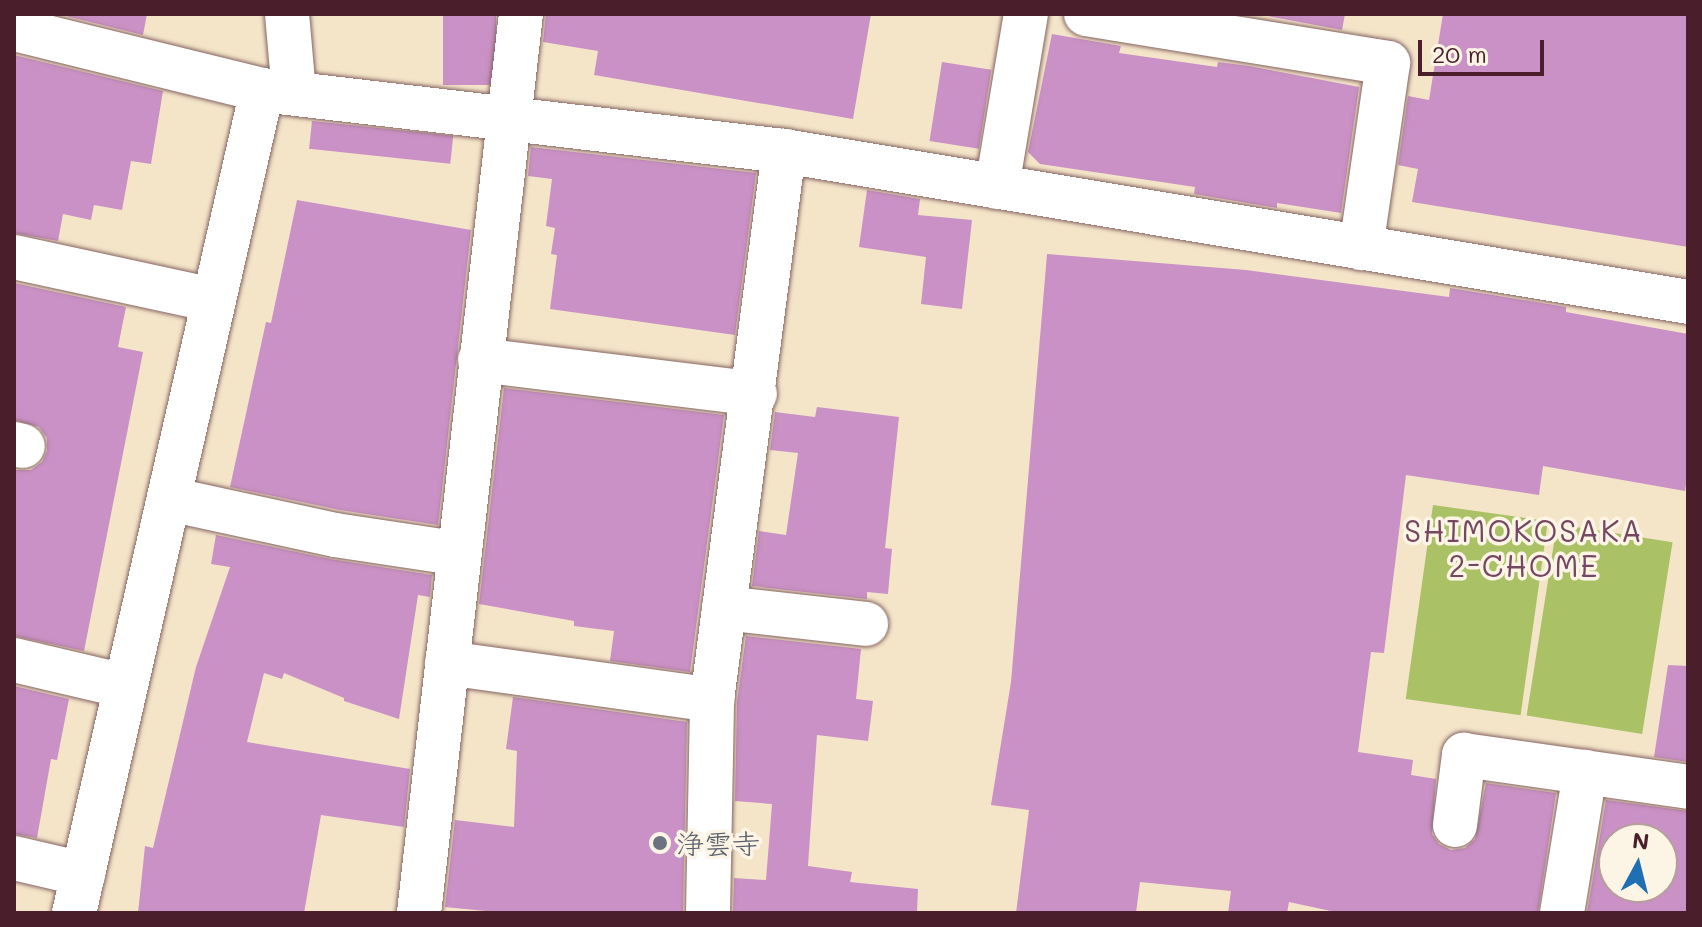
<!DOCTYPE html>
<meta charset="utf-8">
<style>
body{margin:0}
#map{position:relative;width:1702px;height:927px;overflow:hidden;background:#f4e5c9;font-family:Mali,"Klee One",sans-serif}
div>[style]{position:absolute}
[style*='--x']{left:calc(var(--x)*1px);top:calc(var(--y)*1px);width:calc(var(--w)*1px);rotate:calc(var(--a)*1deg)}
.green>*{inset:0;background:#abc166;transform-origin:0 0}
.building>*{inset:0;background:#c991c5;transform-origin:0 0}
.roads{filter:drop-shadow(0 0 2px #866462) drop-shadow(0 0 2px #866462)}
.minor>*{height:44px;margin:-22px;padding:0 22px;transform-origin:22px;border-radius:22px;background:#fff}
.dots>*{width:22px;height:22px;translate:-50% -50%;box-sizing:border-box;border:4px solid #fcf5e5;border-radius:50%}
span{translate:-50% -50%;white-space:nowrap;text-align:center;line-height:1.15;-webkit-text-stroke:7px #fcf5e5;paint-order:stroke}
.worship-label{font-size:28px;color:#5b616d}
.left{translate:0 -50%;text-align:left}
.neighbourhood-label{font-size:30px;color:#764761;letter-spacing:2px}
.frame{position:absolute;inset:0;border:16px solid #4a1f2b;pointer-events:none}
.north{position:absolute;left:1598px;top:823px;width:80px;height:80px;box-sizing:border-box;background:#fcf5e5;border:2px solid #b59f9b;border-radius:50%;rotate:7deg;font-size:22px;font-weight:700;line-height:32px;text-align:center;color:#4a1f2b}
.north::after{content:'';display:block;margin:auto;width:28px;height:36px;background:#1f6fb2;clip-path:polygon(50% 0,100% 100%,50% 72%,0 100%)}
.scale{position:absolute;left:1418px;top:40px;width:126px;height:36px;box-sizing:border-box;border:4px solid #4a1f2b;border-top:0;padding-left:10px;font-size:24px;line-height:28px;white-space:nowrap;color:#4a1f2b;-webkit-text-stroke:6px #fcf5e5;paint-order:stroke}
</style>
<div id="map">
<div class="green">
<i style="left:1433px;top:505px;width:116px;height:196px;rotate:8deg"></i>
<i style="left:1557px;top:524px;width:117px;height:194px;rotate:9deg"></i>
</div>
<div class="building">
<i style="clip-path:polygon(58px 14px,147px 14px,143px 35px)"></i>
<i style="left:443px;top:14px;width:53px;height:71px"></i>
<i style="clip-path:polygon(546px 14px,871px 14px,853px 119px,594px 75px,598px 51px,543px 42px)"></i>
<i style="clip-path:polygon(1257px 14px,1345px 14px,1342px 30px)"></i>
<i style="clip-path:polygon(1443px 14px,1688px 14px,1688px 247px,1412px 202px,1418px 169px,1398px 165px,1408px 96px,1429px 100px)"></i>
<i style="clip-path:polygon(1052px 34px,1121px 46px,1119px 53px,1217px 67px,1218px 62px,1249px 66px,1359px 87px,1341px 213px,1277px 203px,1277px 208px,1265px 206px,1194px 194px,1195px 187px,1040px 164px,1028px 152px)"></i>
<i style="clip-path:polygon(14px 55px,163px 91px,151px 164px,131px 161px,122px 210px,94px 205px,91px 220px,63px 214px,58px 241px,14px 233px)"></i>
<i style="left:942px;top:62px;width:50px;height:80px;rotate:9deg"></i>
<i style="left:312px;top:121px;width:142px;height:28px;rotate:6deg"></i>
<i style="clip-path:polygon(531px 147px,756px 173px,735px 335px,550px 309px,557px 255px,551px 254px,555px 228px,546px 226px,552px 179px,528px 176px)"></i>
<i style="clip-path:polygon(867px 190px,920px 199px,918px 215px,972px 220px,962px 309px,921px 304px,926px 257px,859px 247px)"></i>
<i style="clip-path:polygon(297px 200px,471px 230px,438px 525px,340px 510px,230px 487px,266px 322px,271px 323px)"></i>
<i style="clip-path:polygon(1047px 254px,1246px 270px,1449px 297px,1450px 288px,1566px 307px,1566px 312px,1688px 334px,1688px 472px,1685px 491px,1543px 466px,1539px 495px,1406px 475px,1384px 653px,1371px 652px,1358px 752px,1413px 760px,1411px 775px,1436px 779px,1432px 834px,1439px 844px,1451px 850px,1465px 848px,1475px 839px,1486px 783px,1556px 793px,1538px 913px,1340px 913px,1289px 902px,1287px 913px,1228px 913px,1231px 891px,1140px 882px,1136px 913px,1016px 913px,1029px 810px,991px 805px,1011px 682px)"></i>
<i style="clip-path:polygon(14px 283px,126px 307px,118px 347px,143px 352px,84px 651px,14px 636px,14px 470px,31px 470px,42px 462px,47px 451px,47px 438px,39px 427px,14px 420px)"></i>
<i style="clip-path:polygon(504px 388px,724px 415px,690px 672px,610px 661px,614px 631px,574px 626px,574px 621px,479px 604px)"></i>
<i style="clip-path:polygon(817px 407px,899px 417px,885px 548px,892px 549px,888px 594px,867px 592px,867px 599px,752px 586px,759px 531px,786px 535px,798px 453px,770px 450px,775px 412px,815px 417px)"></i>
<i style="clip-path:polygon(216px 535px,330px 559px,432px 575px,430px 597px,418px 595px,399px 719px,344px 701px,344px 698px,284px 673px,282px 679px,264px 673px,247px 742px,410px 769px,404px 827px,321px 815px,304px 913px,138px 913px,145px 846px,153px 848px,196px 667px,230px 567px,211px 564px)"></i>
<i style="clip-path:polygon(746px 636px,861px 649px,856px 699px,873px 701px,868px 741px,817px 735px,808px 866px,852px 872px,850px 882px,918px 889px,917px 913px,733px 913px,734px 878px,766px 880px,772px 804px,735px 801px,737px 702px)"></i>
<i style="clip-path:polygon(1668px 665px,1688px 666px,1688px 762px,1654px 757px)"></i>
<i style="clip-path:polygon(14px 686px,69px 699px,57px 760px,51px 759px,37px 838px,14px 834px)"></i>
<i style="clip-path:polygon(513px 697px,687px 722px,683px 913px,506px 913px,445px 907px,455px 820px,514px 827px,517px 751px,506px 749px)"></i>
<i style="clip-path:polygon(evenodd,1606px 800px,1688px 811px,1688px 913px,1587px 913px,1606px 800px,1614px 839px,1662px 839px,1662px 887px,1614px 887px,1614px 839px)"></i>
</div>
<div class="roads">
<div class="minor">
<i style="--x:287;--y:14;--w:78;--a:84.9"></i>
<i style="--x:1086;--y:14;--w:306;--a:9.2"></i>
<i style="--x:1388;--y:63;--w:187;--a:98.3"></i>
<i style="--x:14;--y:29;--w:255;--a:13.8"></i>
<i style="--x:262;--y:90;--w:526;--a:6.67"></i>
<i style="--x:784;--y:151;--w:917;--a:9.48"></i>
<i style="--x:997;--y:187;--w:175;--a:-80.5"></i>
<i style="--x:14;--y:257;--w:204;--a:12.2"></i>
<i style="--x:480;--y:360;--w:277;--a:7"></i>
<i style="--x:14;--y:444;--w:9;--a:13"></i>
<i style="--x:169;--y:499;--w:170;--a:12.2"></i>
<i style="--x:335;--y:535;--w:126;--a:8.6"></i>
<i style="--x:724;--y:608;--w:143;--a:6.4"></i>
<i style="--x:14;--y:660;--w:114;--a:13.2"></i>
<i style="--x:447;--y:663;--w:268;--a:7.9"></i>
<i style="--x:1455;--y:825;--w:71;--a:-82.7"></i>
<i style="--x:1464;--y:755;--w:226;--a:8.1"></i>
<i style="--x:14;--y:858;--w:71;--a:13.1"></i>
<i style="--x:74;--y:913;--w:844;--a:-77.13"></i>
<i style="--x:419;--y:913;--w:905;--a:-83.53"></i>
<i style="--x:708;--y:913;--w:213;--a:-88.9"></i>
<i style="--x:712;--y:700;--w:554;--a:-82.53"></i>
<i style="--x:1562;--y:913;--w:143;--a:-80.7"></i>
</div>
</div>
<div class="dots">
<i style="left:660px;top:843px;background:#6b7280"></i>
</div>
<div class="worship-label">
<span class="left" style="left:676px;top:843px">浄雲寺</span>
</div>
<div class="neighbourhood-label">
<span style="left:1524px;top:547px">SHIMOKOSAKA<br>2-CHOME</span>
</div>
<div class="frame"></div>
<div class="north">N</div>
<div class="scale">20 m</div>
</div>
